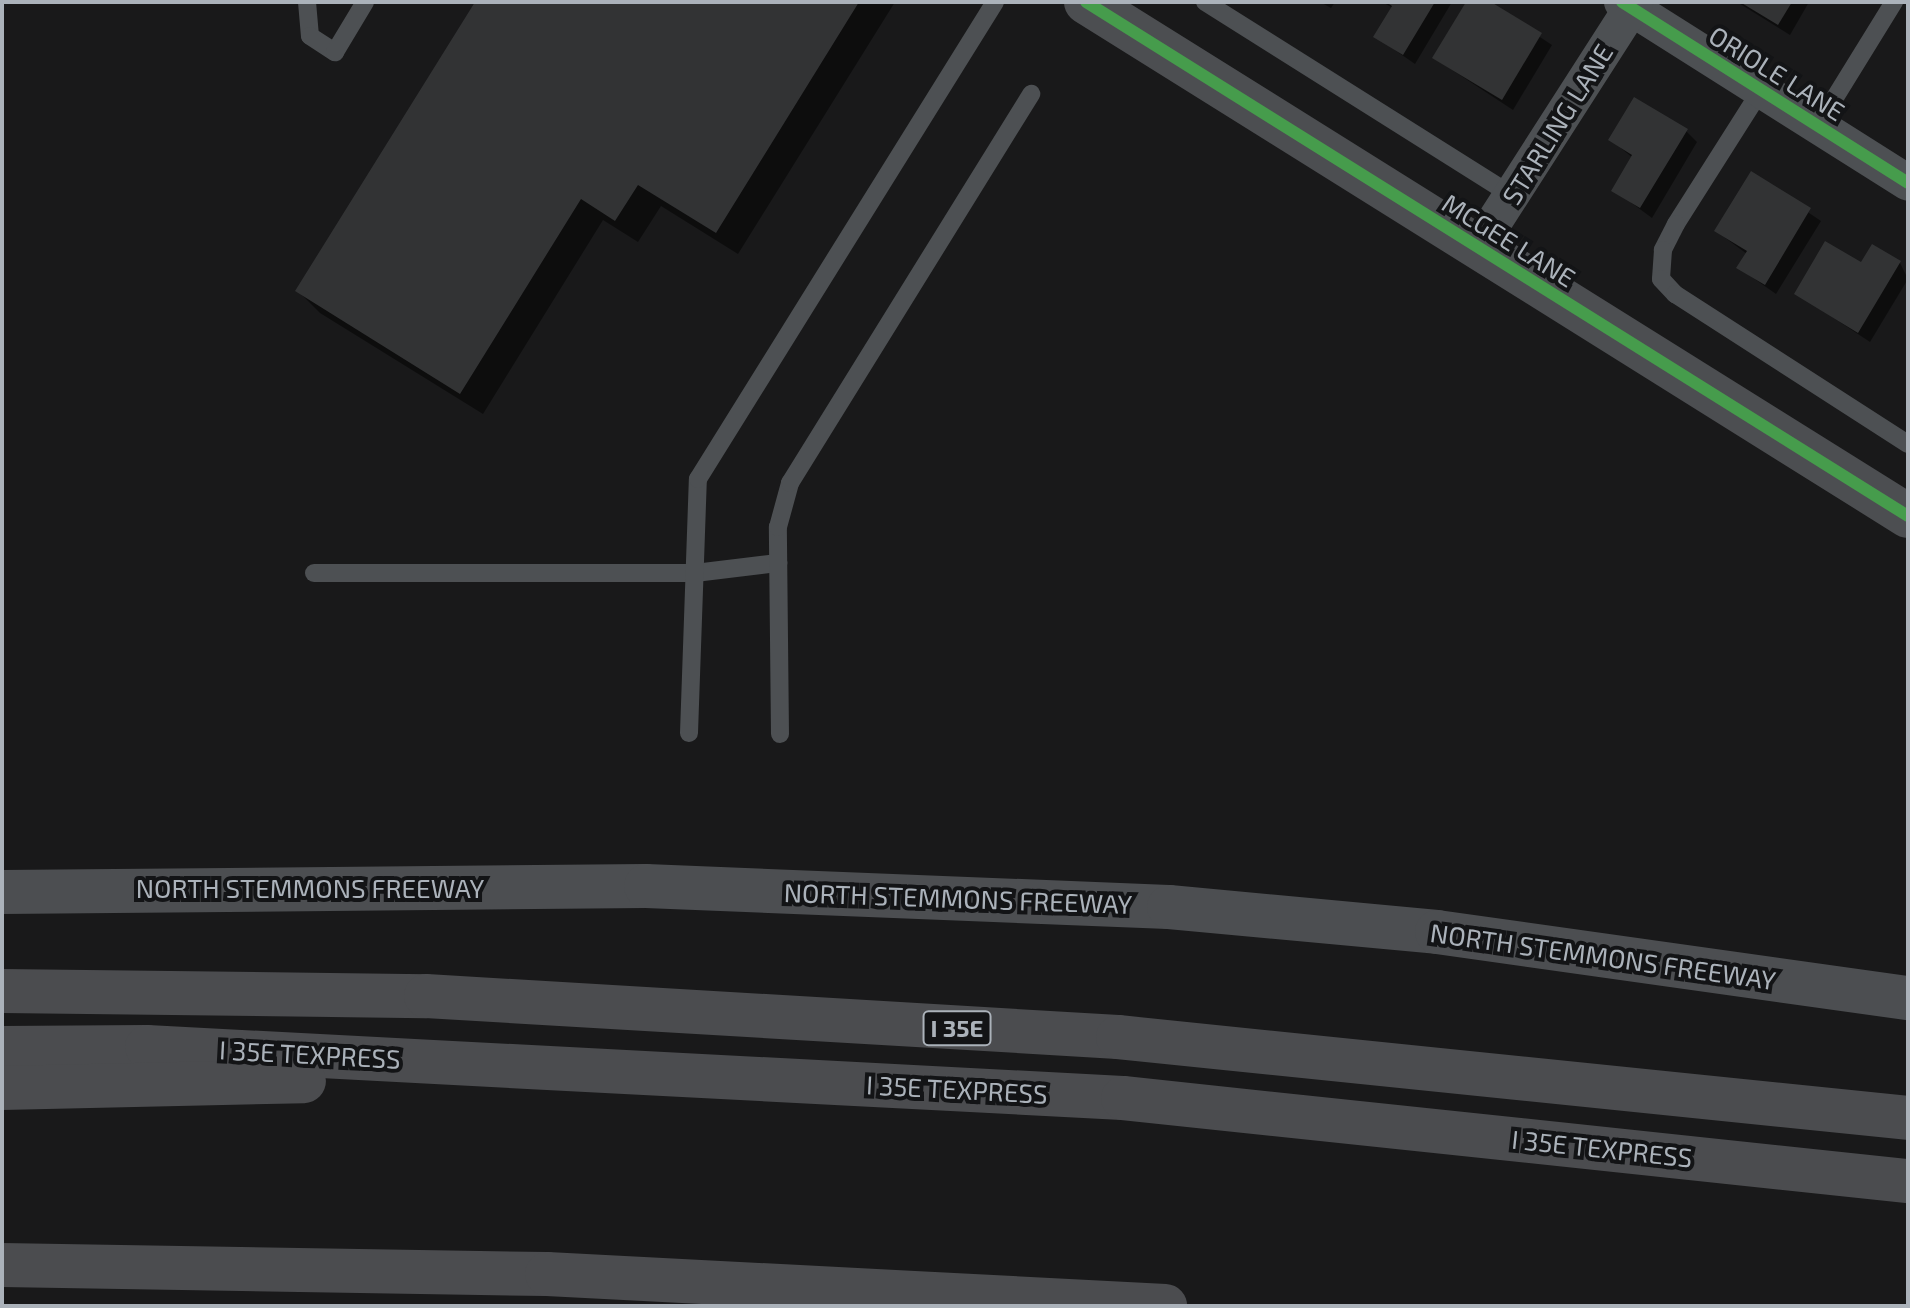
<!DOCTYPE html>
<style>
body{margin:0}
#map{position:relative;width:1910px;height:1308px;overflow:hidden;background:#19191a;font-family:"Exo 2",sans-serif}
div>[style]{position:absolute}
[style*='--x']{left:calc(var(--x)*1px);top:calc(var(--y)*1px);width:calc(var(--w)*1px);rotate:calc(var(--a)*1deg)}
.shadow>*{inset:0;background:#0007}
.building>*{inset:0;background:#323334}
.lane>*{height:18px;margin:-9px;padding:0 9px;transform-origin:9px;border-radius:9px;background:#4d5053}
.street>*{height:36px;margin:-18px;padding:0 18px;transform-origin:18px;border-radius:18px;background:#4d5053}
.secondary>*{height:44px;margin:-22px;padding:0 22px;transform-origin:22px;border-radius:22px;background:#4c4e51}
.highway>*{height:44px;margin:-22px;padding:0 22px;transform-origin:22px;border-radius:22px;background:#4b4c4f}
.cycleway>*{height:12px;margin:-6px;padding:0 6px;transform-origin:6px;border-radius:6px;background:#469c4c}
span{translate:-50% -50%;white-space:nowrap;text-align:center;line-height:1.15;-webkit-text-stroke:8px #131416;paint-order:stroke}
.shield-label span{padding:2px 6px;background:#131416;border:2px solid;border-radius:6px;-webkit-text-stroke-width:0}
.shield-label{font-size:24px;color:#abb2ba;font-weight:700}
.street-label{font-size:26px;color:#abb2ba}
.frame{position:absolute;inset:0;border:4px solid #abb2ba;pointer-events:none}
</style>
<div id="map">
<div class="shadow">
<i style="clip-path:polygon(477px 2px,895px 2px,738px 254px,661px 206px,638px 242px,603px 220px,483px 414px,320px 313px,298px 291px)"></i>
<i style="clip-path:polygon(1320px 2px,1335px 2px,1331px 8px)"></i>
<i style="clip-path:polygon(1382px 2px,1452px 2px,1415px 64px,1376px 37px,1393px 8px)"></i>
<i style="clip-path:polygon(1468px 2px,1487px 2px,1552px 45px,1513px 110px,1434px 58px)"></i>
<i style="clip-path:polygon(1737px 2px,1809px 2px,1790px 35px)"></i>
<i style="clip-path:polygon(1686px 131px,1697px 142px,1652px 218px,1614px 190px,1633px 158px,1611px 140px)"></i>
<i style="clip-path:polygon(1751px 174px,1821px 221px,1776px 294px,1739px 268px,1747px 254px,1716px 231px)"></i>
<i style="clip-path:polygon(1900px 263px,1908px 279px,1870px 342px,1796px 293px,1861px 265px)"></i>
</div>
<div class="building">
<i style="clip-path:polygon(475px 2px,859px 2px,716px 233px,638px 185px,615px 221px,581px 199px,460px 394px,295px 291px)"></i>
<i style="clip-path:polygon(1386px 2px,1435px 2px,1403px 55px,1373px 37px,1392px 6px)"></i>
<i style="clip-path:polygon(1466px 2px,1491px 2px,1542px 33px,1502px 100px,1432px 58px)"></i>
<i style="clip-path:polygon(1740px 2px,1792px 2px,1778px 25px)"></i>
<i style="clip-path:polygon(1634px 97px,1688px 129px,1640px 208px,1611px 191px,1632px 155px,1608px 140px)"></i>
<i style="clip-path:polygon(1751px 171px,1811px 208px,1765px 285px,1736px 268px,1747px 251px,1714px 231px)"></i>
<i style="clip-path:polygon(1825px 241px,1861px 262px,1872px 244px,1901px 261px,1858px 333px,1794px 294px)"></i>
</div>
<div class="lane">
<i style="--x:307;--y:2;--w:34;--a:85"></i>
<i style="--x:310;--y:36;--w:30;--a:33"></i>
<i style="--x:335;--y:52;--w:58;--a:-59"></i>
<i style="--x:1205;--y:2;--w:362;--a:32.2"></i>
<i style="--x:1761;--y:90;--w:159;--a:122.4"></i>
<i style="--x:1676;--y:224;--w:29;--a:117"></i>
<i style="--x:1663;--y:250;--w:29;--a:94"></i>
<i style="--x:1661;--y:279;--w:21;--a:47"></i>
<i style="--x:1675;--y:294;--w:277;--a:32.8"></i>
<i style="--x:1818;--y:125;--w:145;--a:-58.3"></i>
<i style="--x:314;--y:573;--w:381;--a:0"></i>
<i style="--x:695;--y:573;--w:84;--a:-6.9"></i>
<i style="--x:689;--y:733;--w:254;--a:-88"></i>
<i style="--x:698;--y:479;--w:562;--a:-58.09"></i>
<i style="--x:780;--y:734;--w:207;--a:-90.6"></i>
<i style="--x:778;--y:527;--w:46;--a:-74.7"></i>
<i style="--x:790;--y:483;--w:458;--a:-58.2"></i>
</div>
<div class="street">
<i style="--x:1622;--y:2;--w:338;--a:32.3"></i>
<i style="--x:1478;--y:247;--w:291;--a:-57.3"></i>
</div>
<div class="secondary">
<i style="--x:1086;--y:2;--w:969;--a:32.02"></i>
<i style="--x:2;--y:892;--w:644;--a:-0.53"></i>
<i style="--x:646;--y:886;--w:523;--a:2.3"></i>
<i style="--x:1169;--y:907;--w:269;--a:5.3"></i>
<i style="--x:1437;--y:932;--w:476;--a:8"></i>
</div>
<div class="highway">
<i style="--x:2;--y:991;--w:424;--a:0.7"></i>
<i style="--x:426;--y:996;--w:693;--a:3.39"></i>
<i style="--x:1118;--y:1037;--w:794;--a:5.85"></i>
<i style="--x:2;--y:1048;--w:145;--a:-0.4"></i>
<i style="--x:147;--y:1047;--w:977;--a:2.99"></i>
<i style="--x:1123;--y:1098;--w:789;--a:6.04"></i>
<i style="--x:2;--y:1088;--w:302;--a:-1.3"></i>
<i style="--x:2;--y:1265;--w:545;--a:0.95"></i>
<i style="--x:547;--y:1274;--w:619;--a:2.96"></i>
</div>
<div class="cycleway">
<i style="--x:1086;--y:2;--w:969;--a:32.02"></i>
<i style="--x:1622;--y:2;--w:338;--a:32.3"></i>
</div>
<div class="shield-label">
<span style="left:957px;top:1028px">I 35E</span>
</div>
<div class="street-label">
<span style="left:1777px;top:73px;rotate:32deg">ORIOLE LANE</span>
<span style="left:1557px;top:124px;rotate:-58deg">STARLING LANE</span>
<span style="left:1509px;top:240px;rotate:32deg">MCGEE LANE</span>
<span style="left:310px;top:888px">NORTH STEMMONS FREEWAY</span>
<span style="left:958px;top:898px;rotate:2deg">NORTH STEMMONS FREEWAY</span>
<span style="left:1603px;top:956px;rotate:8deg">NORTH STEMMONS FREEWAY</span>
<span style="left:310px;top:1054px;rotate:3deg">I 35E TEXPRESS</span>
<span style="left:957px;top:1089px;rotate:3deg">I 35E TEXPRESS</span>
<span style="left:1602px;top:1148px;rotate:6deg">I 35E TEXPRESS</span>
</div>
<div class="frame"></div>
</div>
